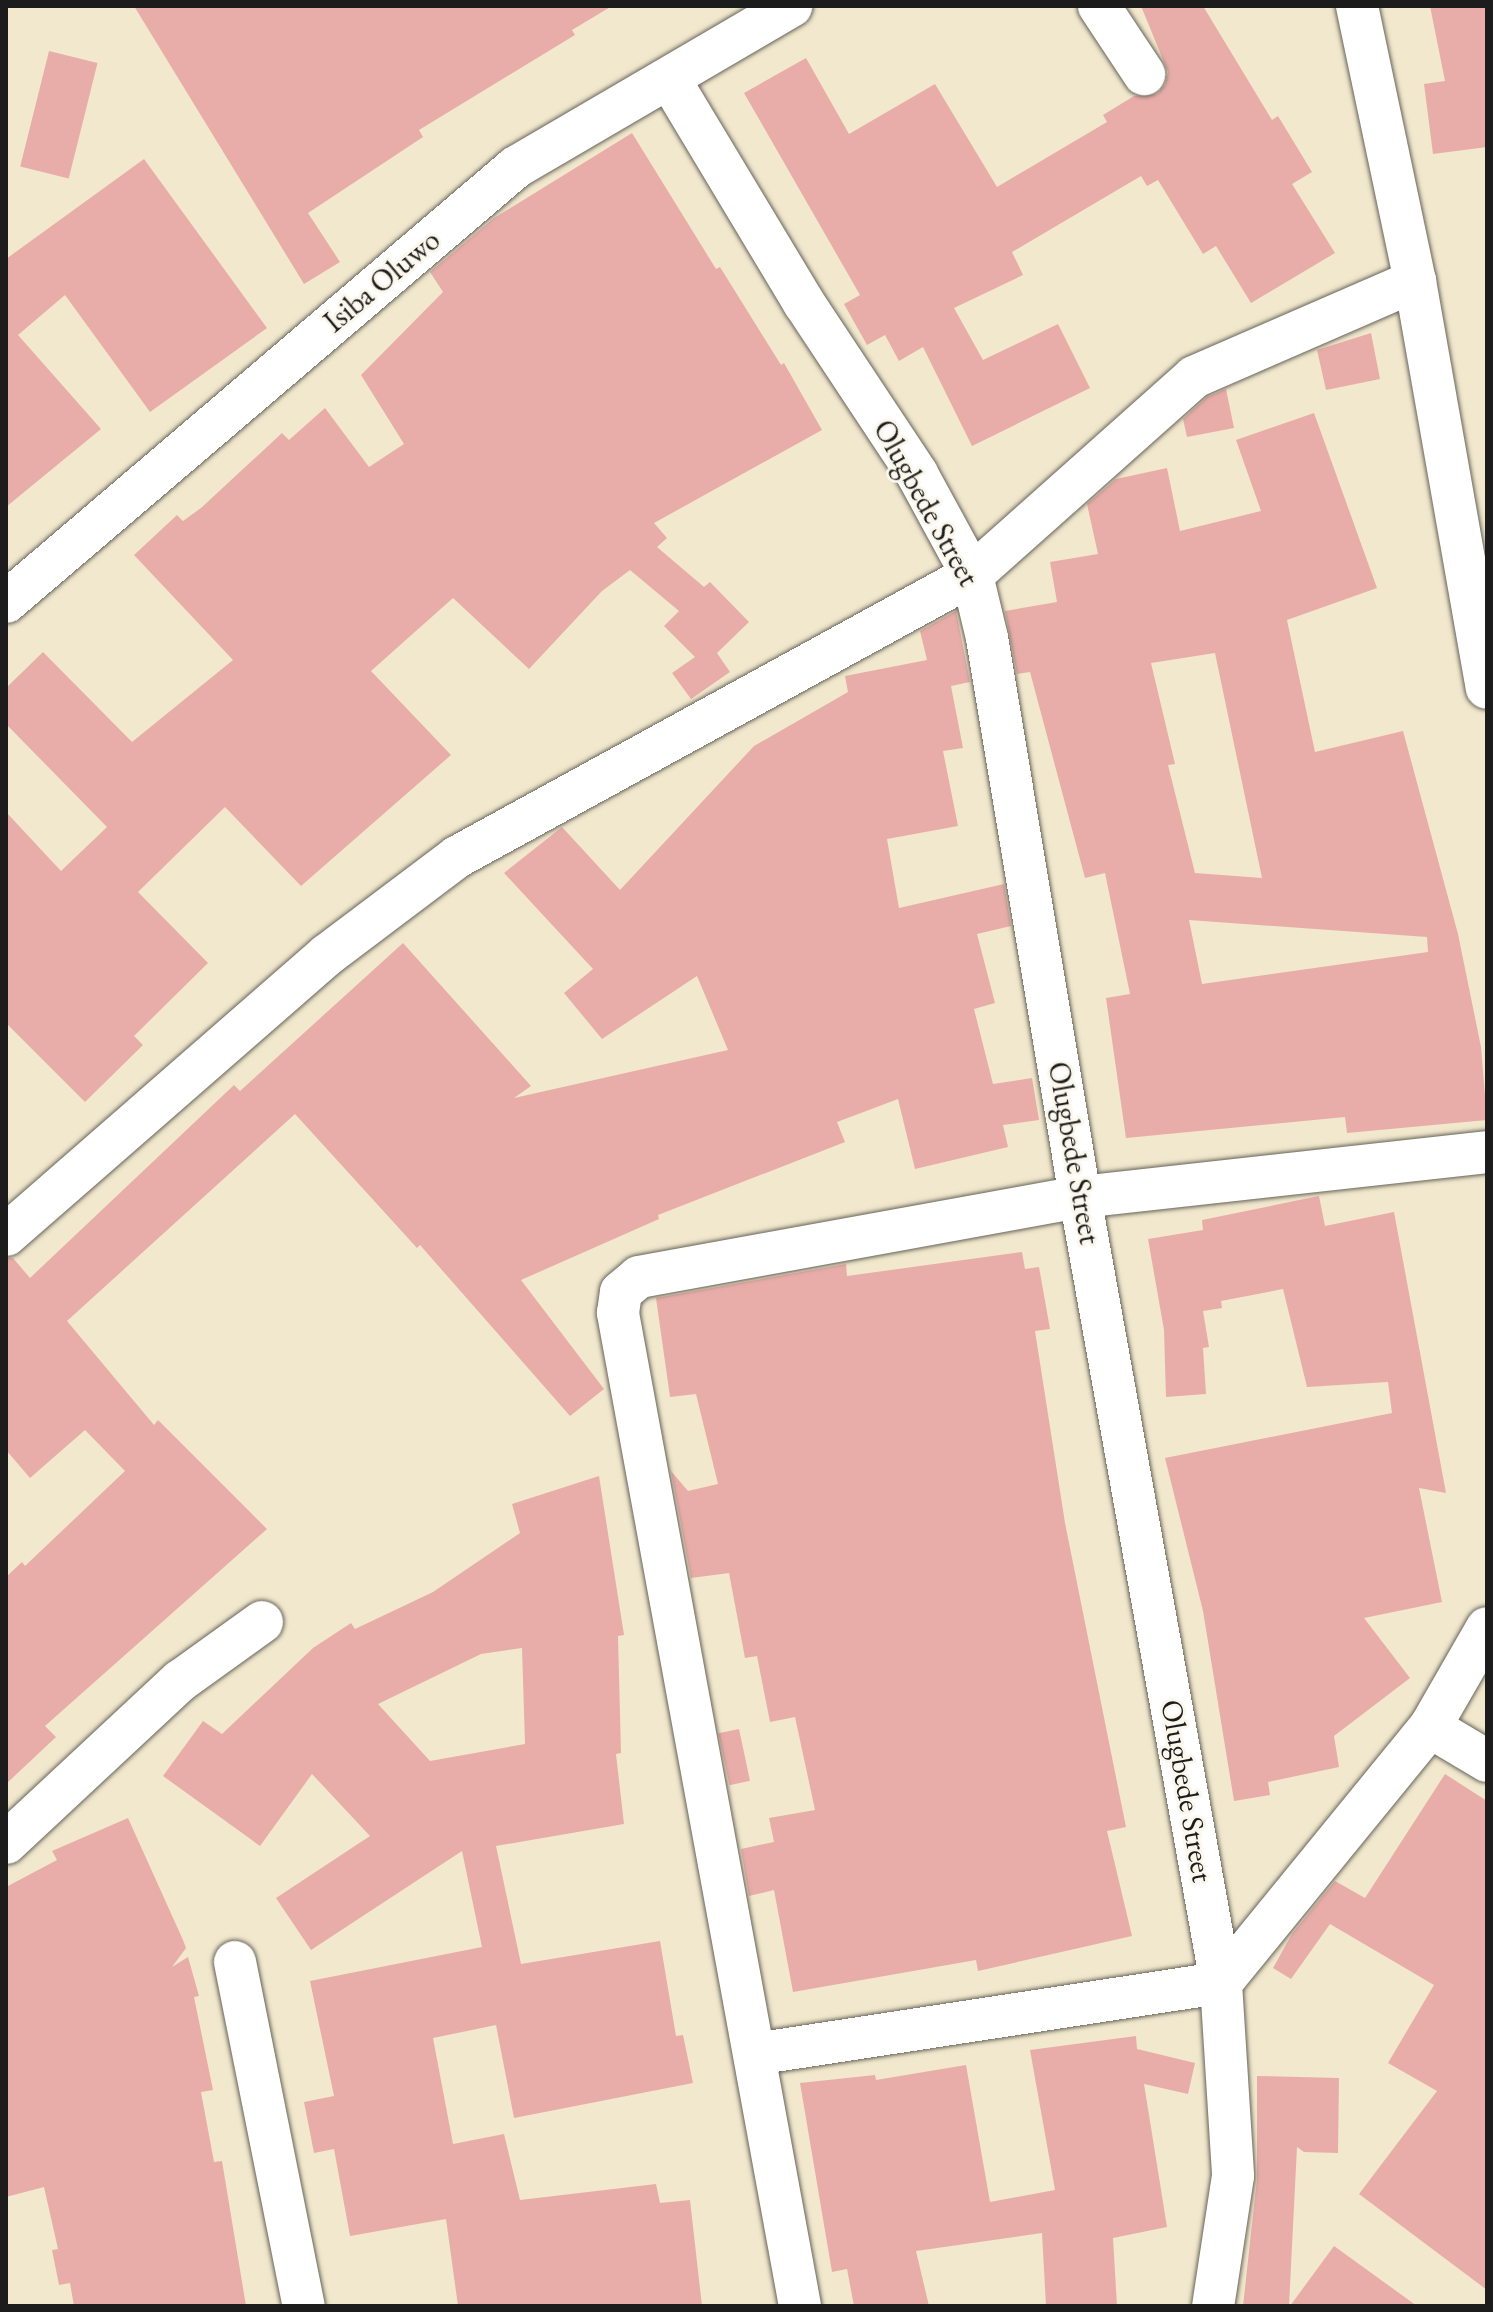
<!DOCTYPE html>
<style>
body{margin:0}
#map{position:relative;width:1493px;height:2312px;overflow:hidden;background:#f1e8cd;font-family:"EB Garamond",serif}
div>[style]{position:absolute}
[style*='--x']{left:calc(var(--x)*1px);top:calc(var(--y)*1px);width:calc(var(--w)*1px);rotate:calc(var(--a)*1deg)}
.building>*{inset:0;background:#e9ada9;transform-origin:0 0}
.roads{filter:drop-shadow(0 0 2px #67635a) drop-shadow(0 0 2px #67635a)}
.street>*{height:42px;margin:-21px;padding:0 21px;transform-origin:21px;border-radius:21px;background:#fff}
span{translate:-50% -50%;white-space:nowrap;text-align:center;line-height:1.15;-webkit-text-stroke:6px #fbf7ec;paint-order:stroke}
.street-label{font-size:30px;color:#1c1c1c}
.frame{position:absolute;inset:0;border:8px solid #1c1c1c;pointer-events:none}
</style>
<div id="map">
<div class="building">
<i style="clip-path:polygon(134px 6px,612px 6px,572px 30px,575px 35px,419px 130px,423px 137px,308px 213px,340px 262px,304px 284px)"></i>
<i style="clip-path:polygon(1141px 6px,1203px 6px,1272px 120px,1278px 116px,1312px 172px,1292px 184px,1335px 253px,1251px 303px,1216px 246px,1203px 254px,1158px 180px,1147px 186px,1141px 176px,1012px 252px,1023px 275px,954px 308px,983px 360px,1058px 324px,1090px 388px,972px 446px,923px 347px,899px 361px,885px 335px,867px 345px,844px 304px,860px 295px,744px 93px,806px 58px,849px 134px,935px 84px,997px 187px,1107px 122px,1103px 115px,1134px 96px,1157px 94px,1165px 85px,1168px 72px)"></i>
<i style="clip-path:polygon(1430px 6px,1487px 6px,1487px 147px,1433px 154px,1424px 84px,1445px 81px)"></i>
<i style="left:49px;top:51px;width:50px;height:119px;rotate:14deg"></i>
<i style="clip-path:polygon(632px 133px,716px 269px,720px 267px,781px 365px,784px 363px,822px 430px,654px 523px,667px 538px,657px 547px,704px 587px,710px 582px,749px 622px,717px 653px,730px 672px,691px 699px,672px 673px,695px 657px,664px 626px,679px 611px,630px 570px,602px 591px,529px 669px,453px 598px,371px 671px,451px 755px,301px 886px,225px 807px,138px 892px,208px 963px,134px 1036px,143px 1045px,85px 1102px,6px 1023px,6px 812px,61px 871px,107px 827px,6px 724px,6px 688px,43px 652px,132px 742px,233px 660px,134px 555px,177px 515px,183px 521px,201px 508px,282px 433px,289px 440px,325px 408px,369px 467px,404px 444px,361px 375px,443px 292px,430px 272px,494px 218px)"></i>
<i style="clip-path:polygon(144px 159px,267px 328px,150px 412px,65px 295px,18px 335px,101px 429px,6px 507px,6px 259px)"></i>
<i style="clip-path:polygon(1371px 333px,1380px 379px,1326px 390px,1317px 350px)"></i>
<i style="clip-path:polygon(1226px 389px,1234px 428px,1187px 437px,1183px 419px,1207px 397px)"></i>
<i style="clip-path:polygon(evenodd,1314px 413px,1377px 588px,1287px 620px,1315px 752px,1403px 731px,1458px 934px,1481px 1047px,1487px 1120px,1347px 1133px,1345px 1117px,1126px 1138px,1106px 998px,1130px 994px,1105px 873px,1085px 878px,1030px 672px,1017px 674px,1005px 611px,1057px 602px,1050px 562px,1098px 554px,1087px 504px,1116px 479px,1167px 468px,1180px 531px,1261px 511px,1236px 440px,1314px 413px,1215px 653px,1262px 878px,1195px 873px,1168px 765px,1175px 764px,1151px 663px,1215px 653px,1314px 413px,1189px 920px,1427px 937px,1428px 952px,1202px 984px,1189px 920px)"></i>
<i style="clip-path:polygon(956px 611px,970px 682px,951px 686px,963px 748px,943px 751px,958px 826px,887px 839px,899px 908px,1004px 884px,1011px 926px,977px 934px,995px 1003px,974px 1009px,993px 1084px,1032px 1078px,1039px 1120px,1003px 1125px,1008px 1147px,915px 1169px,898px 1099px,837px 1122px,845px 1142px,658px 1215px,659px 1219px,521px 1280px,604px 1389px,570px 1416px,420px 1245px,417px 1248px,295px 1114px,67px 1321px,154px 1425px,158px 1420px,267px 1529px,45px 1726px,56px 1737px,6px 1784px,6px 1577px,22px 1562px,25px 1566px,125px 1471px,85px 1430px,30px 1478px,6px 1450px,6px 1258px,13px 1258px,30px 1278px,234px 1085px,240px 1091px,403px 943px,531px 1086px,514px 1098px,728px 1050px,697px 976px,602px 1039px,564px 993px,593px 969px,504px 873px,562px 827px,620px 890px,754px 746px,848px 692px,845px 676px,927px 660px,920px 631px)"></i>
<i style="clip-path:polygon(1319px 1196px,1325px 1226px,1394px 1212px,1446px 1493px,1419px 1488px,1442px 1602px,1364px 1618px,1410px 1678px,1334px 1736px,1339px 1767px,1268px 1782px,1270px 1795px,1234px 1801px,1203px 1611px,1165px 1458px,1392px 1413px,1388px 1382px,1307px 1387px,1283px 1289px,1221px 1301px,1222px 1308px,1203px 1311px,1209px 1347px,1203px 1348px,1206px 1394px,1166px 1397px,1164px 1330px,1148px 1239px,1203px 1230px,1202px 1220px)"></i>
<i style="clip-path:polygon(1022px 1252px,1025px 1269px,1039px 1267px,1050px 1329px,1035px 1331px,1065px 1523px,1126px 1827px,1107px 1831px,1132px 1936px,978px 1971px,976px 1960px,793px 1992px,774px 1890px,749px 1896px,741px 1849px,774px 1842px,769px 1818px,815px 1810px,795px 1717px,770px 1722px,757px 1656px,745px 1658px,729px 1573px,691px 1578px,671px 1471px,688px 1491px,718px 1484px,696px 1394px,670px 1397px,656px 1298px,846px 1264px,847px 1276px)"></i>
<i style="clip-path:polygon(evenodd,599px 1476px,624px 1635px,618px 1636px,621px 1753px,616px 1754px,624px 1824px,496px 1846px,521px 1964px,660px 1941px,676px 2036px,683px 2035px,693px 2083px,514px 2118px,496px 2025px,433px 2038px,453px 2144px,504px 2134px,520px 2200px,656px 2184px,660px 2203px,690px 2200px,702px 2306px,458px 2306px,446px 2219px,350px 2236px,334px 2149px,314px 2153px,304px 2102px,334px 2096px,310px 1981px,482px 1947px,462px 1851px,311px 1950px,276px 1898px,370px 1836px,312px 1774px,260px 1846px,163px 1776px,203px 1721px,222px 1734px,313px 1648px,351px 1623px,355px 1629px,433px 1592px,520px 1533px,512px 1504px,599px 1476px,522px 1648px,525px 1744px,430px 1761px,378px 1704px,481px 1654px,522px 1648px)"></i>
<i style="left:739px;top:1729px;width:53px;height:21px;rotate:78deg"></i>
<i style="clip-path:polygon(1445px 1774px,1487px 1801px,1487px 2290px,1359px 2194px,1437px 2091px,1388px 2063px,1434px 1985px,1330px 1924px,1291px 1979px,1273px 1968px,1292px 1934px,1335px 1881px,1365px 1898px)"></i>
<i style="clip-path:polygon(128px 1818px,183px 1940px,186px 1948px,172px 1967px,188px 1957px,199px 1996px,194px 1997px,213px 2090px,201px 2092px,214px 2162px,222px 2161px,246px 2306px,74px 2306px,70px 2283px,59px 2285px,52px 2250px,58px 2249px,44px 2187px,6px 2197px,6px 1887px,57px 1860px,52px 1851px)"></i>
<i style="clip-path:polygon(1136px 2036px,1137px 2049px,1195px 2063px,1188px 2094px,1144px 2084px,1167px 2227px,1113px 2238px,1117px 2306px,1046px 2306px,1042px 2233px,916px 2251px,929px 2306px,854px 2306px,847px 2269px,832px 2272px,800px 2083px,875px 2075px,876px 2080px,966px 2065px,990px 2202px,1055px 2190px,1030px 2050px)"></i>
<i style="clip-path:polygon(1257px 2076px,1339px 2078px,1338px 2153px,1304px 2152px,1297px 2147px,1289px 2306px,1243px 2306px,1257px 2179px)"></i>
<i style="clip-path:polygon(1334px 2246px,1417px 2306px,1290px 2306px)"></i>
</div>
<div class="roads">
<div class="street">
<i style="--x:1099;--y:6;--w:82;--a:56.5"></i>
<i style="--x:1357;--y:6;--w:281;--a:78.1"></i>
<i style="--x:1415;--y:281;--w:413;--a:80"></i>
<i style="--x:670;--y:80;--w:260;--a:59"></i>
<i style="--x:804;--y:303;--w:205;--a:56.5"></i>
<i style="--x:917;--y:474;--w:115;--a:61.4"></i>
<i style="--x:972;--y:575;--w:65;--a:76.6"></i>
<i style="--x:987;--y:638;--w:567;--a:80.55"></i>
<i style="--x:1080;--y:1197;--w:799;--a:79.83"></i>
<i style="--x:1221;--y:1983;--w:193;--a:86.4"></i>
<i style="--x:1233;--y:2176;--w:132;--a:98.7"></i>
<i style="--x:6;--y:602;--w:670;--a:-40.46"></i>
<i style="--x:516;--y:167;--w:319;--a:-30.3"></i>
<i style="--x:6;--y:1235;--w:426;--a:-41.1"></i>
<i style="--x:327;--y:955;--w:163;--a:-37"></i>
<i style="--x:457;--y:857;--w:587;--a:-28.7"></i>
<i style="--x:972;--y:575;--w:297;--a:-41.7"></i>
<i style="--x:1194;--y:377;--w:241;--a:-23.5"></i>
<i style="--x:1430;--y:1727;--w:66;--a:30.8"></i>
<i style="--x:6;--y:1843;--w:238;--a:-43"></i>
<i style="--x:180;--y:1681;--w:101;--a:-35.7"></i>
<i style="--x:235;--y:1962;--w:351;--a:78.7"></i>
<i style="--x:755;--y:2054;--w:471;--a:-8.7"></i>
<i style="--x:1221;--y:1983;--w:330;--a:-50.8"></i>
<i style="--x:1430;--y:1727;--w:114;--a:-60.1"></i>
<i style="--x:800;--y:2306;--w:1010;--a:-100.39"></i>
<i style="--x:618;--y:1313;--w:21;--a:-82"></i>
<i style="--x:621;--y:1292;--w:23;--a:-40"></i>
<i style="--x:639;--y:1277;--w:448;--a:-10.3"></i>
<i style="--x:1080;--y:1197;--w:409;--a:-6.3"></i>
</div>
</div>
<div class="street-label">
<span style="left:382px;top:281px;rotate:-40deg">Isiba Oluwo</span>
<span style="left:926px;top:503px;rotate:61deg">Olugbede Street</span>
<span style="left:1074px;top:1153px;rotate:80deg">Olugbede Street</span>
<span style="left:1187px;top:1791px;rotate:80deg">Olugbede Street</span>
</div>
<div class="frame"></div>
</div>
